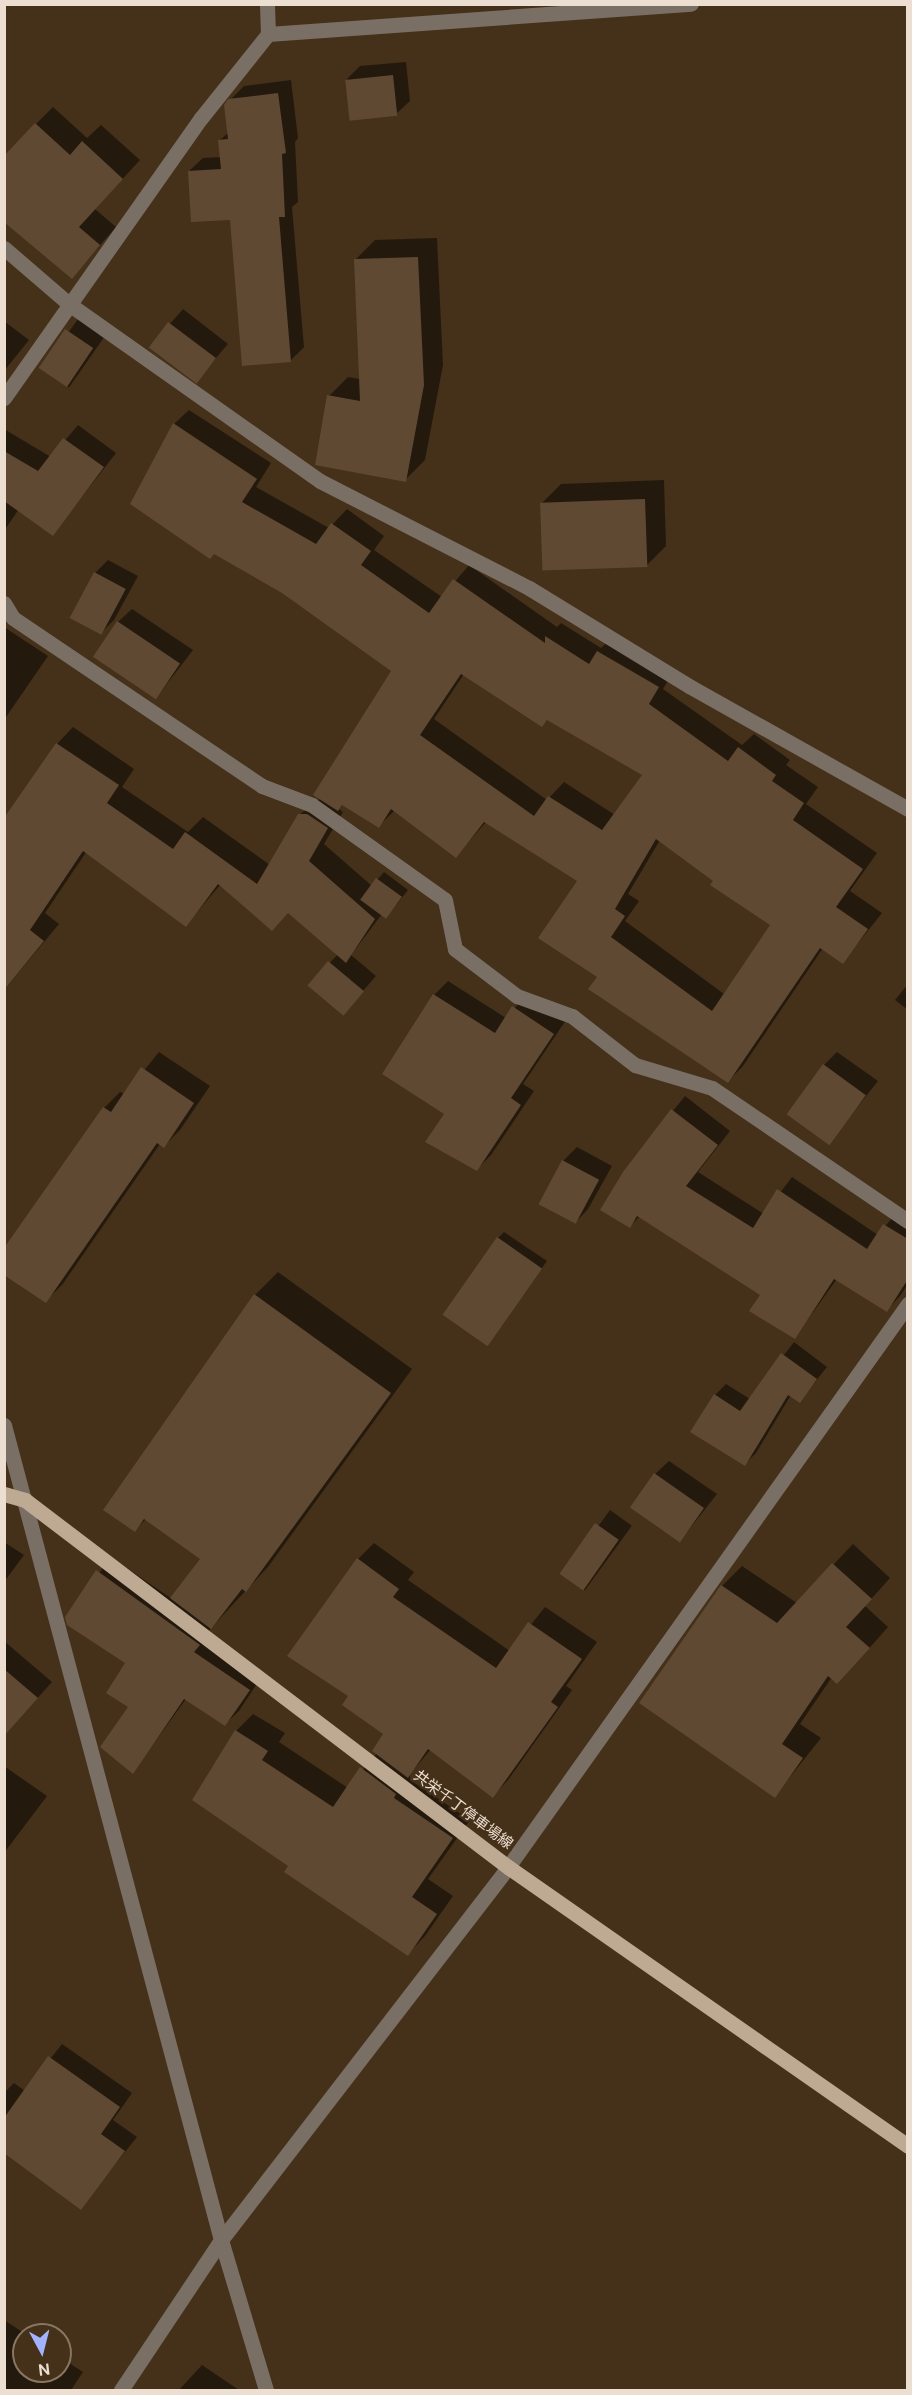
<!DOCTYPE html>
<meta charset="utf-8">
<style>
body{margin:0}
#map{position:relative;width:912px;height:2395px;overflow:hidden;background:#453019;font-family:"DM Sans","Noto Sans JP",sans-serif}
div>[style]{position:absolute}
[style*='--x']{left:calc(var(--x)*1px);top:calc(var(--y)*1px);width:calc(var(--w)*1px);rotate:calc(var(--a)*1deg)}
.shadow>*{inset:0;background:#0007;transform-origin:0 0}
.building>*{inset:0;background:#604932;transform-origin:0 0}
.minor>*{height:15px;margin:-7.5px;padding:0 7.5px;transform-origin:7.5px;border-radius:7.5px;background:#7a6f65}
.major>*{height:15px;margin:-7.5px;padding:0 7.5px;transform-origin:7.5px;border-radius:7.5px;background:#bea993}
span{translate:-50% -50%;white-space:nowrap;text-align:center;line-height:1.15;-webkit-text-stroke:4.5px #453019;paint-order:stroke}
.street-label{font-size:15px;color:#ecded0}
.frame{position:absolute;inset:0;border:6px solid #ecded0;pointer-events:none}
.north{position:absolute;left:12px;top:2323px;width:60px;height:60px;box-sizing:border-box;background:#453019;border:2px solid #887662;border-radius:50%;rotate:173deg;font-size:16px;font-weight:700;line-height:24px;text-align:center;color:#ecded0}
.north::after{content:'';display:block;margin:auto;width:21px;height:27px;background:#a2b2fd;clip-path:polygon(50% 0,100% 100%,50% 72%,0 100%)}
</style>
<div id="map">
<div class="shadow">
<i style="clip-path:polygon(406px 62px,410px 101px,396px 114px,347px 79px,360px 66px)"></i>
<i style="clip-path:polygon(291px 80px,298px 138px,295px 142px,298px 202px,292px 207px,304px 347px,290px 361px,232px 218px,189px 171px,203px 158px,221px 157px,219px 141px,229px 132px,230px 100px,244px 86px)"></i>
<i style="clip-path:polygon(53px 107px,87px 138px,101px 125px,140px 160px,95px 209px,116px 227px,72px 277px,36px 124px)"></i>
<i style="clip-path:polygon(437px 238px,443px 365px,425px 460px,405px 480px,329px 396px,348px 377px,360px 379px,355px 260px,375px 240px)"></i>
<i style="clip-path:polygon(183px 309px,228px 344px,197px 380px,150px 347px)"></i>
<i style="left:80px;top:316px;width:32px;height:65px;rotate:35deg"></i>
<i style="clip-path:polygon(4px 321px,29px 340px,4px 371px)"></i>
<i style="clip-path:polygon(evenodd,189px 410px,271px 463px,256px 487px,329px 528px,347px 509px,384px 536px,374px 550px,442px 597px,469px 565px,557px 627px,561px 623px,601px 648px,613px 637px,673px 672px,663px 689px,742px 745px,754px 734px,790px 760px,786px 765px,818px 787px,806px 804px,877px 853px,850px 891px,882px 913px,843px 962px,823px 948px,743px 1066px,728px 1081px,599px 977px,579px 881px,486px 822px,456px 856px,395px 810px,379px 826px,343px 804px,339px 809px,343px 812px,324px 844px,372px 886px,384px 872px,408px 890px,392px 910px,382px 914px,351px 955px,376px 976px,355px 1000px,309px 985px,338px 954px,289px 912px,220px 885px,186px 925px,87px 851px,45px 913px,59px 924px,4px 990px,4px 821px,57px 744px,73px 727px,134px 769px,122px 787px,188px 832px,203px 817px,270px 865px,299px 815px,321px 798px,393px 671px,283px 592px,174px 424px,189px 410px,464px 674px,542px 725px,548px 719px,644px 775px,615px 815px,564px 782px,547px 800px,434px 719px,464px 674px,189px 410px,660px 840px,772px 924px,724px 994px,625px 921px,639px 901px,628px 894px,660px 840px)"></i>
<i style="clip-path:polygon(78px 425px,116px 453px,53px 534px,19px 509px,4px 531px,4px 429px,51px 457px)"></i>
<i style="clip-path:polygon(664px 480px,666px 546px,647px 565px,541px 504px,561px 484px)"></i>
<i style="clip-path:polygon(108px 560px,138px 576px,114px 620px,101px 633px,95px 573px)"></i>
<i style="clip-path:polygon(132px 609px,193px 650px,156px 698px,118px 622px)"></i>
<i style="clip-path:polygon(4px 627px,48px 656px,4px 720px)"></i>
<i style="clip-path:polygon(448px 981px,506px 1018px,527px 994px,566px 1020px,523px 1084px,534px 1091px,491px 1155px,477px 1169px,446px 1113px,384px 1074px,434px 995px)"></i>
<i style="clip-path:polygon(908px 984px,908px 1010px,895px 1000px)"></i>
<i style="clip-path:polygon(159px 1052px,210px 1086px,180px 1130px,164px 1146px,160px 1144px,62px 1285px,45px 1301px,104px 1108px,120px 1092px,125px 1094px)"></i>
<i style="clip-path:polygon(837px 1052px,878px 1081px,829px 1143px,824px 1065px)"></i>
<i style="clip-path:polygon(685px 1096px,730px 1131px,698px 1172px,764px 1214px,792px 1177px,878px 1235px,897px 1212px,908px 1218px,908px 1284px,900px 1296px,887px 1310px,837px 1279px,795px 1337px,762px 1294px,640px 1216px,630px 1226px,624px 1172px)"></i>
<i style="clip-path:polygon(577px 1147px,612px 1166px,588px 1209px,575px 1223px,540px 1204px,563px 1161px)"></i>
<i style="clip-path:polygon(504px 1232px,547px 1261px,488px 1342px,498px 1238px)"></i>
<i style="clip-path:polygon(278px 1272px,412px 1369px,268px 1567px,210px 1629px,207px 1638px,262px 1676px,239px 1711px,225px 1724px,186px 1699px,133px 1772px,127px 1663px,67px 1617px,111px 1557px,191px 1612px,202px 1559px,146px 1519px,135px 1530px,255px 1295px)"></i>
<i style="clip-path:polygon(794px 1342px,827px 1367px,799px 1402px,791px 1395px,756px 1453px,745px 1464px,715px 1395px,726px 1384px,750px 1399px)"></i>
<i style="clip-path:polygon(669px 1461px,717px 1494px,680px 1541px,655px 1474px)"></i>
<i style="left:610px;top:1510px;width:27px;height:80px;rotate:36deg"></i>
<i style="clip-path:polygon(4px 1542px,24px 1555px,4px 1582px)"></i>
<i style="clip-path:polygon(374px 1543px,414px 1572px,408px 1580px,510px 1651px,545px 1607px,597px 1642px,566px 1686px,572px 1690px,508px 1780px,493px 1796px,431px 1749px,410px 1774px,410px 1780px,470px 1820px,428px 1879px,453px 1896px,425px 1936px,408px 1954px,290px 1865px,236px 1731px,253px 1714px,285px 1733px,279px 1742px,348px 1788px,377px 1753px,385px 1734px,350px 1696px,289px 1655px,358px 1559px)"></i>
<i style="clip-path:polygon(853px 1544px,890px 1578px,865px 1606px,888px 1627px,857px 1662px,832px 1677px,800px 1724px,821px 1738px,775px 1796px,641px 1703px,722px 1586px,742px 1566px,797px 1603px)"></i>
<i style="clip-path:polygon(4px 1641px,52px 1682px,4px 1735px)"></i>
<i style="clip-path:polygon(4px 1766px,47px 1796px,4px 1853px)"></i>
<i style="clip-path:polygon(62px 2044px,132px 2093px,113px 2120px,137px 2137px,80px 2208px,4px 2152px,4px 2093px,14px 2083px,25px 2091px)"></i>
<i style="clip-path:polygon(4px 2320px,27px 2335px,24px 2335px,24px 2371px,60px 2371px,60px 2357px,83px 2372px,71px 2390px,4px 2390px)"></i>
<i style="clip-path:polygon(202px 2365px,239px 2390px,179px 2390px)"></i>
</div>
<div class="building">
<i style="left:393px;top:75px;width:41px;height:48px;rotate:84deg"></i>
<i style="clip-path:polygon(278px 93px,286px 153px,282px 154px,285px 217px,279px 217px,291px 362px,242px 366px,230px 220px,191px 222px,188px 171px,221px 169px,218px 140px,228px 139px,224px 105px,228px 99px)"></i>
<i style="clip-path:polygon(35px 123px,70px 155px,82px 141px,123px 179px,79px 227px,100px 245px,72px 279px,4px 222px,4px 156px)"></i>
<i style="clip-path:polygon(418px 257px,424px 385px,406px 482px,315px 465px,327px 395px,360px 401px,354px 259px)"></i>
<i style="left:168px;top:322px;width:60px;height:32px;rotate:37deg"></i>
<i style="left:65px;top:329px;width:34px;height:47px;rotate:34deg"></i>
<i style="clip-path:polygon(evenodd,173px 423px,257px 479px,242px 502px,316px 544px,331px 523px,371px 551px,361px 565px,429px 613px,453px 579px,545px 643px,545px 636px,589px 664px,597px 651px,659px 687px,649px 704px,728px 761px,738px 747px,776px 775px,772px 781px,804px 803px,793px 820px,863px 869px,836px 907px,868px 929px,843px 964px,820px 948px,728px 1083px,588px 989px,597px 977px,538px 938px,577px 881px,484px 822px,456px 858px,391px 809px,379px 828px,342px 805px,338px 811px,313px 795px,391px 671px,282px 593px,214px 554px,210px 559px,130px 504px,173px 423px,461px 674px,542px 727px,547px 720px,642px 775px,602px 830px,548px 796px,534px 816px,420px 735px,461px 674px,173px 423px,656px 839px,713px 881px,710px 885px,770px 925px,712px 1011px,611px 937px,625px 916px,615px 909px,656px 839px)"></i>
<i style="clip-path:polygon(63px 438px,104px 467px,53px 536px,4px 501px,4px 451px,38px 471px)"></i>
<i style="left:645px;top:499px;width:68px;height:105px;rotate:88deg"></i>
<i style="left:94px;top:572px;width:36px;height:52px;rotate:28deg"></i>
<i style="left:117px;top:621px;width:76px;height:43px;rotate:34deg"></i>
<i style="clip-path:polygon(56px 743px,119px 785px,107px 803px,173px 849px,185px 832px,257px 884px,298px 814px,307px 814px,328px 828px,309px 861px,375px 919px,346px 963px,288px 913px,272px 931px,218px 884px,186px 927px,83px 851px,30px 930px,44px 941px,4px 990px,4px 818px)"></i>
<i style="left:376px;top:878px;width:32px;height:27px;rotate:36deg"></i>
<i style="left:328px;top:961px;width:47px;height:32px;rotate:40deg"></i>
<i style="clip-path:polygon(433px 994px,495px 1033px,512px 1006px,554px 1034px,511px 1098px,521px 1105px,477px 1171px,425px 1142px,444px 1114px,382px 1074px)"></i>
<i style="left:823px;top:1064px;width:53px;height:62px;rotate:36deg"></i>
<i style="clip-path:polygon(141px 1067px,194px 1103px,164px 1148px,157px 1143px,46px 1303px,4px 1275px,4px 1248px,103px 1107px,111px 1112px)"></i>
<i style="clip-path:polygon(671px 1109px,718px 1145px,686px 1186px,753px 1228px,777px 1189px,867px 1249px,883px 1224px,908px 1239px,908px 1279px,887px 1312px,834px 1279px,795px 1339px,749px 1311px,760px 1295px,637px 1216px,630px 1228px,600px 1210px,623px 1172px)"></i>
<i style="left:562px;top:1160px;width:42px;height:50px;rotate:28deg"></i>
<i style="left:497px;top:1237px;width:55px;height:95px;rotate:35deg"></i>
<i style="clip-path:polygon(254px 1294px,391px 1393px,246px 1592px,242px 1589px,211px 1629px,170px 1598px,200px 1559px,144px 1519px,135px 1532px,103px 1510px)"></i>
<i style="clip-path:polygon(781px 1353px,817px 1379px,800px 1403px,788px 1395px,745px 1466px,690px 1432px,714px 1394px,740px 1411px)"></i>
<i style="left:654px;top:1473px;width:61px;height:42px;rotate:35deg"></i>
<i style="left:595px;top:1523px;width:29px;height:62px;rotate:35deg"></i>
<i style="clip-path:polygon(357px 1558px,399px 1589px,393px 1597px,496px 1668px,528px 1622px,582px 1659px,551px 1702px,558px 1707px,493px 1798px,428px 1749px,408px 1778px,372px 1751px,383px 1734px,342px 1705px,348px 1696px,287px 1656px)"></i>
<i style="clip-path:polygon(832px 1563px,872px 1599px,846px 1627px,870px 1648px,837px 1684px,828px 1676px,782px 1744px,803px 1758px,775px 1798px,639px 1703px,721px 1585px,777px 1623px)"></i>
<i style="clip-path:polygon(96px 1570px,200px 1645px,194px 1652px,250px 1690px,225px 1726px,184px 1699px,133px 1774px,100px 1747px,128px 1707px,106px 1693px,125px 1663px,67px 1625px,65px 1617px)"></i>
<i style="clip-path:polygon(4px 1669px,38px 1698px,4px 1736px)"></i>
<i style="clip-path:polygon(235px 1730px,268px 1751px,262px 1760px,333px 1807px,360px 1767px,396px 1794px,394px 1798px,453px 1838px,412px 1897px,437px 1914px,408px 1956px,284px 1872px,288px 1866px,192px 1800px)"></i>
<i style="clip-path:polygon(48px 2056px,120px 2107px,101px 2134px,125px 2151px,81px 2210px,4px 2153px,4px 2118px)"></i>
</div>
<div class="minor">
<i style="--x:268;--y:34;--w:424;--a:-4.1"></i>
<i style="--x:4;--y:248;--w:86;--a:40.7"></i>
<i style="--x:69;--y:304;--w:307;--a:35.2"></i>
<i style="--x:320;--y:481;--w:235;--a:27.1"></i>
<i style="--x:529;--y:588;--w:188;--a:31.5"></i>
<i style="--x:689;--y:686;--w:251;--a:29.3"></i>
<i style="--x:4;--y:398;--w:342;--a:-54.9"></i>
<i style="--x:201;--y:118;--w:107;--a:-51.4"></i>
<i style="--x:268;--y:34;--w:30;--a:-92"></i>
<i style="--x:4;--y:603;--w:17;--a:59"></i>
<i style="--x:13;--y:618;--w:300;--a:34"></i>
<i style="--x:262;--y:786;--w:53;--a:20.8"></i>
<i style="--x:312;--y:805;--w:163;--a:35.5"></i>
<i style="--x:445;--y:900;--w:50;--a:78.5"></i>
<i style="--x:455;--y:949;--w:78;--a:37.2"></i>
<i style="--x:517;--y:996;--w:59;--a:20"></i>
<i style="--x:572;--y:1016;--w:80;--a:37.9"></i>
<i style="--x:635;--y:1065;--w:80;--a:16.6"></i>
<i style="--x:712;--y:1088;--w:237;--a:34.2"></i>
<i style="--x:4;--y:1425;--w:843;--a:75.09"></i>
<i style="--x:221;--y:2240;--w:157;--a:73.3"></i>
<i style="--x:121;--y:2390;--w:180;--a:-56.3"></i>
<i style="--x:221;--y:2240;--w:471;--a:-52.4"></i>
<i style="--x:508;--y:1867;--w:691;--a:-54.61"></i>
</div>
<div class="major">
<i style="--x:4;--y:1494;--w:22;--a:16"></i>
<i style="--x:25;--y:1500;--w:607;--a:37.23"></i>
<i style="--x:508;--y:1867;--w:488;--a:34.9"></i>
</div>
<div class="street-label">
<span style="left:463px;top:1810px;rotate:37deg">共栄千丁停車場線</span>
</div>
<div class="frame"></div>
<div class="north">N</div>
</div>
